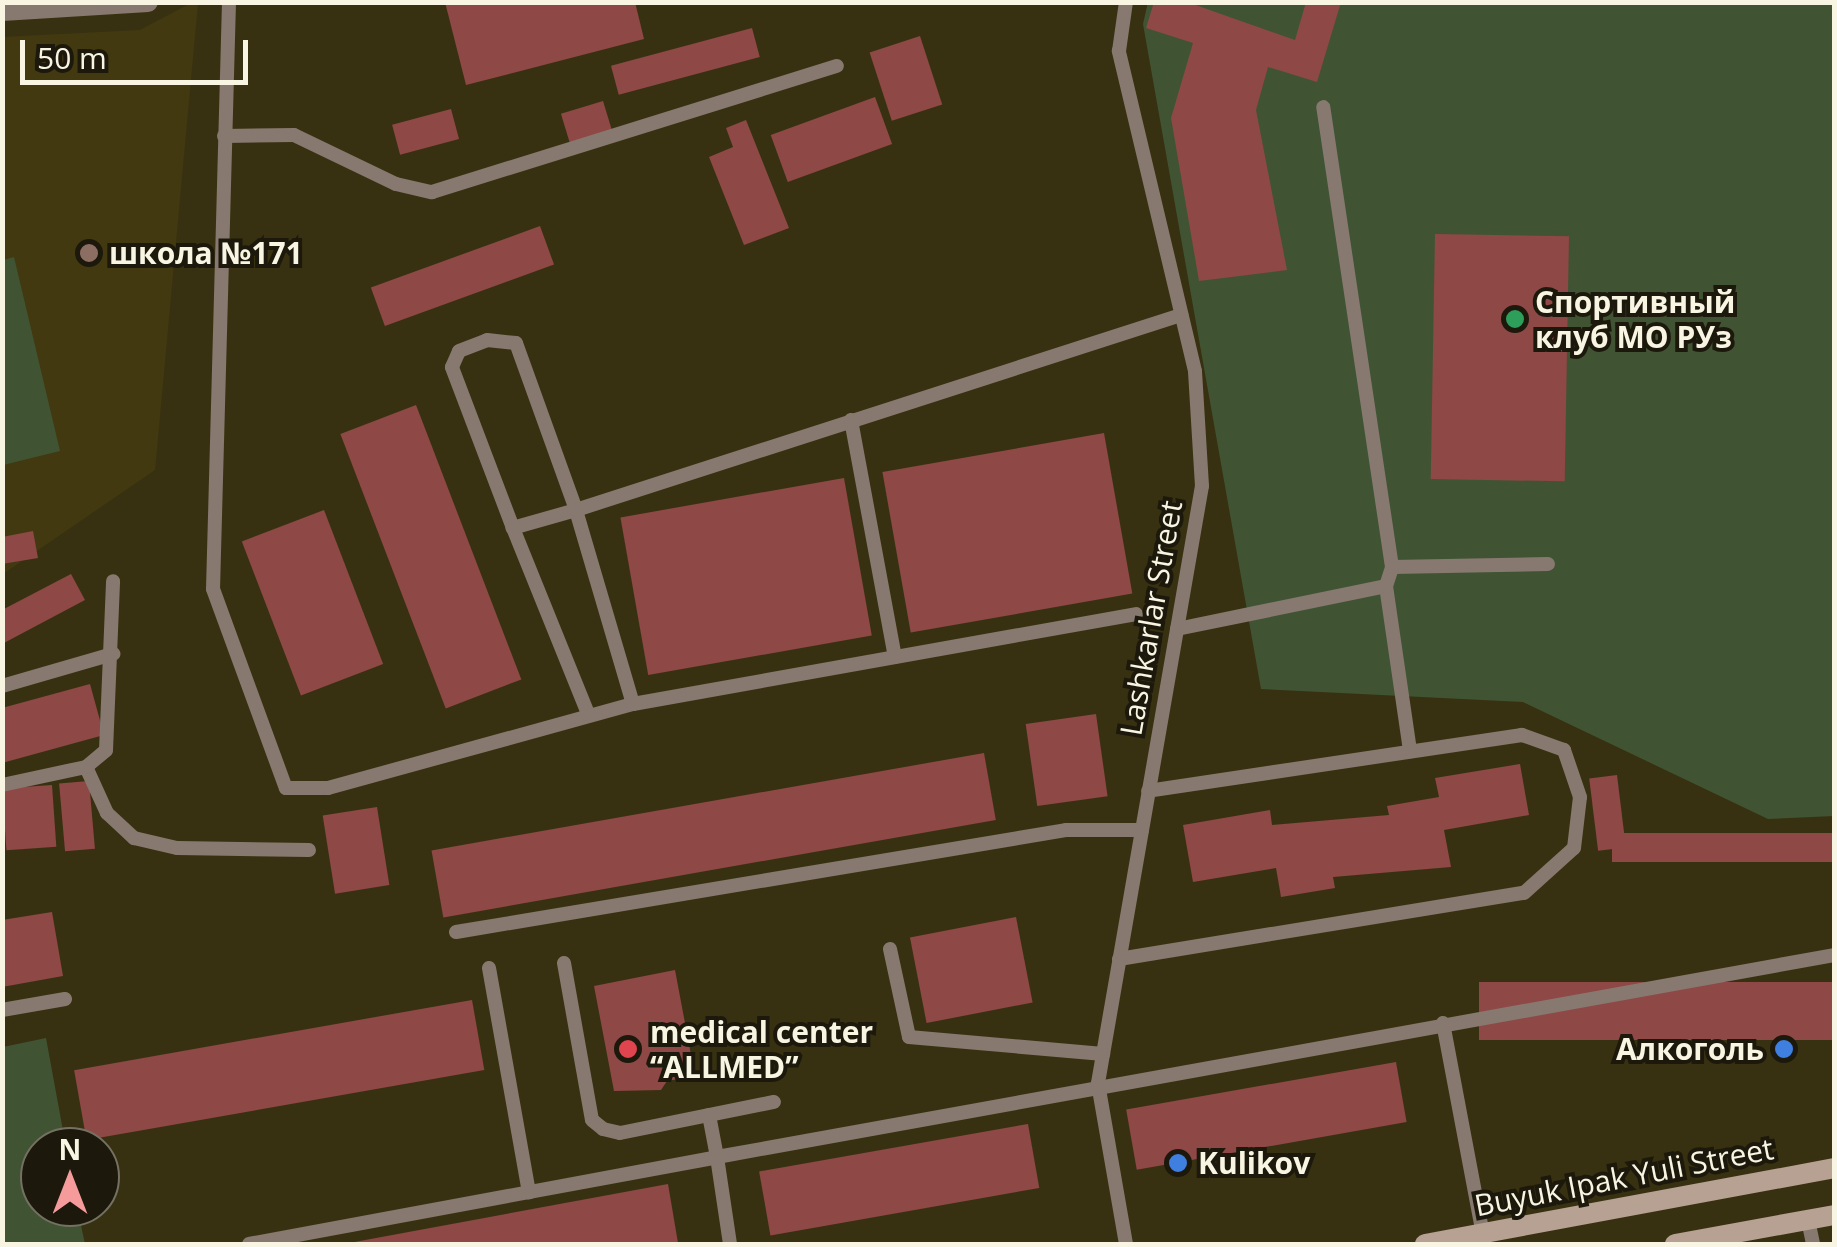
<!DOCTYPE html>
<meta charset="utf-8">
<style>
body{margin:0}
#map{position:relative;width:1837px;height:1247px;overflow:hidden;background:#383111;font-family:"Open Sans",sans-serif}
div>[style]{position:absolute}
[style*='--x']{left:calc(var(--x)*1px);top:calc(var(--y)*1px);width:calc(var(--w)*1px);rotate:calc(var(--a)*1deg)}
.built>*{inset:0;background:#423910}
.green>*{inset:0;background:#405433}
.building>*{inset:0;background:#8e4846;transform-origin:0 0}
.lane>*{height:14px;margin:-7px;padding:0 7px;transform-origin:7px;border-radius:7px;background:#87796f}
.street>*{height:20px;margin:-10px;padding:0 10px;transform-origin:10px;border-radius:10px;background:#87796f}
.secondary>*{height:20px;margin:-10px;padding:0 10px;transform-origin:10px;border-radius:10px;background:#b7a192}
.dots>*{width:28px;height:28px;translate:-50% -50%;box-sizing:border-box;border:5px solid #1c190c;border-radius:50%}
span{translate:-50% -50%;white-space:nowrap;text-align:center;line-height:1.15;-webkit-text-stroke:8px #1c190c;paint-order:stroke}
.poi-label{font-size:30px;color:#f9f5e3;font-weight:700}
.left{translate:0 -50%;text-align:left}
.right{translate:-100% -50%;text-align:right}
.street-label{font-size:30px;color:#f9f5e3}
.frame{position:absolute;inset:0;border:5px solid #f9f5e3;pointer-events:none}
.north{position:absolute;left:20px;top:1127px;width:100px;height:100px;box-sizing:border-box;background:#1c190c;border:2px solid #747162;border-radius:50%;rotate:0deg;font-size:28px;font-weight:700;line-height:40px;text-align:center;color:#f9f5e3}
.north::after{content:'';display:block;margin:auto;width:35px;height:45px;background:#f59b9c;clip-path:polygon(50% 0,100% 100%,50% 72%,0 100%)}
.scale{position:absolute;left:20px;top:40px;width:228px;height:45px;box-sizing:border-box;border:5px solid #f9f5e3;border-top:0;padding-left:12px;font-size:30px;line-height:35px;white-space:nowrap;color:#f9f5e3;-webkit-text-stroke:8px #1c190c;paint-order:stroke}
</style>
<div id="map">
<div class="built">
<i style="clip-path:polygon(191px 3px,198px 3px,155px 470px,3px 574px,2px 37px,140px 30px)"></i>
</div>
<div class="green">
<i style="clip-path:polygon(1148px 2px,1834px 3px,1834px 816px,1768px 819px,1523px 702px,1261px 689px,1143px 24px)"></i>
<i style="clip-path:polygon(14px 257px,60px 451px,3px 465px,3px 260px)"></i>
<i style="clip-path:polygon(46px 1038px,66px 1147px,40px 1147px,40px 1207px,77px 1207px,85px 1244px,3px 1244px,3px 1047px)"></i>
</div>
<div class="building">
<i style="clip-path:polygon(445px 2px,635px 2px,644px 39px,466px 85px)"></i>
<i style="clip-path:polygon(1154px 2px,1187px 2px,1295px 40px,1306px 2px,1341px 2px,1317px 82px,1268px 67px,1256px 110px,1287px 270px,1199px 281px,1171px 118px,1193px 43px,1146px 28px)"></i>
<i style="left:752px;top:28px;width:30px;height:146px;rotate:75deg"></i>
<i style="left:920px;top:36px;width:72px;height:53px;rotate:72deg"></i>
<i style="left:875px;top:97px;width:50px;height:111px;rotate:70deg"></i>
<i style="left:603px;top:101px;width:31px;height:44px;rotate:73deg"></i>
<i style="left:451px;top:109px;width:31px;height:61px;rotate:75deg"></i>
<i style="clip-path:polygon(746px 120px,789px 228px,744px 245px,709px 157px,733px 147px,726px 128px)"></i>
<i style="left:540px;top:226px;width:41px;height:180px;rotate:70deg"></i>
<i style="left:1435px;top:234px;width:134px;height:245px;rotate:1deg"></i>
<i style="left:416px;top:405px;width:294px;height:81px;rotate:69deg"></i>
<i style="left:1104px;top:433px;width:163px;height:225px;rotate:80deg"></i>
<i style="left:844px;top:478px;width:160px;height:227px;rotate:80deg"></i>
<i style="left:324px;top:510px;width:165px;height:88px;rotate:69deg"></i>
<i style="clip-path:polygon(33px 531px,38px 558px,2px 564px,2px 537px)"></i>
<i style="clip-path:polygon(71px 574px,85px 600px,2px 644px,2px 610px)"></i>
<i style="clip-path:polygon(90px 684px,104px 735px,2px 763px,2px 708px)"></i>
<i style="left:1096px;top:714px;width:83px;height:71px;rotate:82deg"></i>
<i style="left:984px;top:753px;width:68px;height:561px;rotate:80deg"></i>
<i style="clip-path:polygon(1520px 764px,1529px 815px,1444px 830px,1451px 867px,1333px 877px,1335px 888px,1281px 897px,1276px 868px,1193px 882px,1183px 825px,1270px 810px,1272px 825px,1389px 815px,1387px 806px,1439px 797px,1435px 778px)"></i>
<i style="left:1617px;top:775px;width:73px;height:28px;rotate:83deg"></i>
<i style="left:89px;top:781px;width:68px;height:30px;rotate:85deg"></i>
<i style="left:52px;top:785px;width:62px;height:50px;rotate:86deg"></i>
<i style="left:377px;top:807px;width:79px;height:55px;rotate:81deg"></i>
<i style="left:1834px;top:833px;width:29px;height:222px;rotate:90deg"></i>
<i style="clip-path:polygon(52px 912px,63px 976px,2px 987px,2px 920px)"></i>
<i style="left:1016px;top:917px;width:87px;height:108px;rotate:79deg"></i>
<i style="clip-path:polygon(675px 970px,695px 1076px,667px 1081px,661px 1090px,614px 1091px,594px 986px)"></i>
<i style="left:1834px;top:982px;width:58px;height:355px;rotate:90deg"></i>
<i style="left:472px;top:1000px;width:71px;height:404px;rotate:80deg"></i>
<i style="left:1396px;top:1062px;width:61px;height:274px;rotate:80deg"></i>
<i style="left:1028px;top:1124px;width:65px;height:273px;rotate:80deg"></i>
<i style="clip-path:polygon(668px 1184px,678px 1243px,349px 1244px,349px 1243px)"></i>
</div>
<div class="lane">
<i style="--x:229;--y:2;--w:587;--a:91.56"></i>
<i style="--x:213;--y:589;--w:212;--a:69.9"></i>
<i style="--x:286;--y:788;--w:42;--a:0"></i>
<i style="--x:328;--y:788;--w:316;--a:-15.4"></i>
<i style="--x:633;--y:704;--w:202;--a:-106.4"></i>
<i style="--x:576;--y:510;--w:66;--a:164.1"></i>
<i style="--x:513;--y:528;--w:172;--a:-110.8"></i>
<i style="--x:452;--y:367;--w:17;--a:-66"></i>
<i style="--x:459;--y:351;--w:30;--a:-21"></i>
<i style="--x:487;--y:340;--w:29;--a:6"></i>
<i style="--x:516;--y:343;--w:177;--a:70.2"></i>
<i style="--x:576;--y:510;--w:636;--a:-17.86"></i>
<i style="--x:224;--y:136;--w:70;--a:-0.8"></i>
<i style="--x:294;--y:135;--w:113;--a:25.7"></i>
<i style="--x:396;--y:184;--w:37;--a:13"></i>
<i style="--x:432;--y:192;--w:424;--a:-17.3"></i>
<i style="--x:851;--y:420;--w:241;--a:79.5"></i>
<i style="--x:513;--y:528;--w:201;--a:68"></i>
<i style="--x:1392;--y:567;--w:156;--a:-1.1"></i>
<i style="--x:1386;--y:586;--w:167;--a:81.7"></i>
<i style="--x:1177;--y:629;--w:213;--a:-11.6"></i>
<i style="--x:1386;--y:586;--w:20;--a:-72"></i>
<i style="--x:1392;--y:567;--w:465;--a:-98.5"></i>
<i style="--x:2;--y:686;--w:116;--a:-16.1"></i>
<i style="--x:633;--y:704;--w:511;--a:-10.14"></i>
<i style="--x:86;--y:767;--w:51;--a:65.5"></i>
<i style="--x:107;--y:813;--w:37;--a:43"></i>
<i style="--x:134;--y:838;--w:44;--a:13.1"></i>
<i style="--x:177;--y:848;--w:132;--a:0.9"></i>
<i style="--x:2;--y:785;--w:86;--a:-12.1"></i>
<i style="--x:86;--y:767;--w:26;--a:-40"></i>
<i style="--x:106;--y:750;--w:169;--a:-87.6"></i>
<i style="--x:456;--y:932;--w:618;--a:-9.49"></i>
<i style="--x:1066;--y:830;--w:76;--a:0"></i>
<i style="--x:890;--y:949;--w:90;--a:77.8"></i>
<i style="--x:909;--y:1037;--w:195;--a:5"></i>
<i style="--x:1119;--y:959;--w:410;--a:-9.3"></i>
<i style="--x:1524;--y:893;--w:67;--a:-42"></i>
<i style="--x:1574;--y:848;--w:51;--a:-83.3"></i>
<i style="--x:1580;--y:797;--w:50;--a:-108.8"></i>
<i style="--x:1564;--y:750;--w:45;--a:-160.3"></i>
<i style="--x:1522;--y:735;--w:378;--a:171.5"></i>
<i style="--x:564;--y:963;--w:159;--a:79.9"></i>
<i style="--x:592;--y:1120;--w:14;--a:39"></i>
<i style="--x:603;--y:1129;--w:17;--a:13"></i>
<i style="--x:620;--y:1133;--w:157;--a:-11.4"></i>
<i style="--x:489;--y:968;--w:228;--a:79.9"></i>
<i style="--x:2;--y:1010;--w:64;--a:-9.9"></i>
<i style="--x:1443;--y:1023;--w:215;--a:79.3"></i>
<i style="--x:709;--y:1115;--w:43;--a:79.2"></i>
<i style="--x:717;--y:1157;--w:1135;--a:-10.25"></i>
<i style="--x:1808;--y:1220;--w:25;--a:78"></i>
<i style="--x:249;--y:1244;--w:476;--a:-10.5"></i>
<i style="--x:717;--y:1157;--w:88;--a:81.5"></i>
<i style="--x:1126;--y:1244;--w:163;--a:-99.9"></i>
<i style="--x:1098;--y:1083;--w:606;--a:-80.12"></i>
<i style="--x:1202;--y:486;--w:115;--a:-93.5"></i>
<i style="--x:1195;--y:371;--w:329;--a:-103.4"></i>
<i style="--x:1119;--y:51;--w:49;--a:-81.9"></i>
</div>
<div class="street">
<i style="--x:2;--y:11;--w:146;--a:-3.5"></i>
</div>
<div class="secondary">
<i style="--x:1425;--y:1244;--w:416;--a:-10.5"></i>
<i style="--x:1675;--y:1244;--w:162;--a:-10.3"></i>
</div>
<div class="dots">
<i style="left:89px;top:253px;background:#8d6e63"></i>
<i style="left:1515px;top:319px;background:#2e9e5b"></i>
<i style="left:628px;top:1049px;background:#e0444e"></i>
<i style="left:1784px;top:1049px;background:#3f7fe0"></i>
<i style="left:1178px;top:1163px;background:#3f7fe0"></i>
</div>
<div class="poi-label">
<span class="left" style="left:109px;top:253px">школа №171</span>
<span class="left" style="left:1535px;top:319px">Спортивный<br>клуб МО РУз</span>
<span class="left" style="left:650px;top:1049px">medical center<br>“ALLMED”</span>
<span class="right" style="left:1764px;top:1049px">Алкоголь</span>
<span class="left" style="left:1198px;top:1163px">Kulikov</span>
</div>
<div class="street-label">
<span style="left:1151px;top:618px;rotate:-80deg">Lashkarlar Street</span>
<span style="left:1624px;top:1177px;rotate:-11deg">Buyuk Ipak Yuli Street</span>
</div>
<div class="frame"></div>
<div class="north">N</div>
<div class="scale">50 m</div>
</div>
